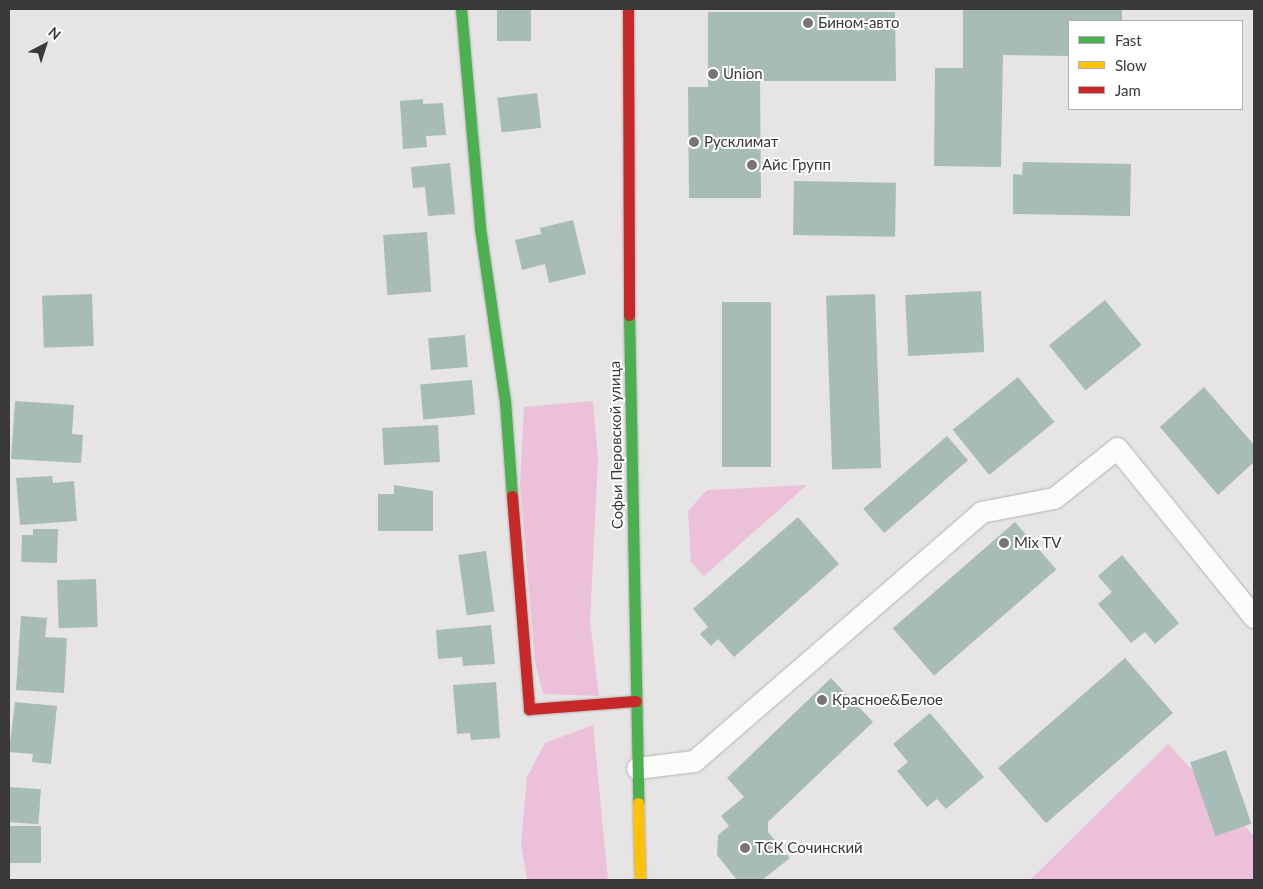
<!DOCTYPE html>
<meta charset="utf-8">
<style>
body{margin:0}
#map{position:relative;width:1263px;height:889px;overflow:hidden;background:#e6e4e5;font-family:Lato,sans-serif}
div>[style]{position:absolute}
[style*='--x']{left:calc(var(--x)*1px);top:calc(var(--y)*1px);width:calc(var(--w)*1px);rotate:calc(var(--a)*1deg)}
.green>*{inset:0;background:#ecc0d8}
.building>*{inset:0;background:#a7bcb6;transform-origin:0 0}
.roads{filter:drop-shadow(0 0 1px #b4b2b3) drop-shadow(0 0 1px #b4b2b3)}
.street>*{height:21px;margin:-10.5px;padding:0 10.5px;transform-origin:10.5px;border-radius:10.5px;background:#fbfbfb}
.fast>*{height:11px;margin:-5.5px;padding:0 5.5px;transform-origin:5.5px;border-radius:5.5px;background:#4caf50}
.slow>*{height:11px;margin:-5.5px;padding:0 5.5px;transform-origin:5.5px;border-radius:5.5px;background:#ffc107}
.jam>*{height:11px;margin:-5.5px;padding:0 5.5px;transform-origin:5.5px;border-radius:5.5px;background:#c62828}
.dots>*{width:14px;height:14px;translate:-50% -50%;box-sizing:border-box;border:2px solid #fff;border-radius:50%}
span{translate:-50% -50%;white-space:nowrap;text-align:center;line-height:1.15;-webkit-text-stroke:4px #fff;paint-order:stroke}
.poi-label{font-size:15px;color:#3a3839}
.left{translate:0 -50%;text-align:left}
.street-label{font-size:15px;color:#3a3839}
.frame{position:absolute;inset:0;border:10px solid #3a3839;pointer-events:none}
.legend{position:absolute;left:1068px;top:20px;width:175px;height:90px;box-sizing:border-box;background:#fff;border:1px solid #b0afb0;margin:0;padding:6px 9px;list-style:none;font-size:15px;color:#3a3839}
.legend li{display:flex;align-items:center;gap:10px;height:25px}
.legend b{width:25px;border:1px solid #b0afb0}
.north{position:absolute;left:20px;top:20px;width:50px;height:50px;-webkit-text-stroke:4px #fff;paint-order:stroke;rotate:40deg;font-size:14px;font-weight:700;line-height:20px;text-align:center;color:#3a3839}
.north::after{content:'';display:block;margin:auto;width:18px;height:22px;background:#3a3839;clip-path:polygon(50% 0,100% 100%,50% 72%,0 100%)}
</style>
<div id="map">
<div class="green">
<i style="clip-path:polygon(593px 401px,598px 459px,590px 622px,599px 696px,543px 694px,535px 662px,520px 484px,524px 407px)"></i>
<i style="clip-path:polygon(807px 485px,704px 576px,691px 562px,688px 511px,707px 490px)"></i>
<i style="clip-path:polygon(593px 725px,608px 880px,527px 880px,521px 843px,527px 777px,545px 743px)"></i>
<i style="clip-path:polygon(1168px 744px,1254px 836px,1254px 880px,1030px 880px)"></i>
</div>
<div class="building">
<i style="left:497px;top:9px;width:34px;height:32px"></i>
<i style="clip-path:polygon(963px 9px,1122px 9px,1122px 21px,1069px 21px,1069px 56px,1003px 55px,1001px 167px,934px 166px,935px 68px,963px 68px)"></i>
<i style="clip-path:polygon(708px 12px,895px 12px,896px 81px,760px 81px,761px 198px,689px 198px,688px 87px,708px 87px)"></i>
<i style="left:537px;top:93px;width:35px;height:40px;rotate:83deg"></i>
<i style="clip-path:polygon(423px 99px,423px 104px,443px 103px,446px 135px,426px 136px,427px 147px,403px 149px,400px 101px)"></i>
<i style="clip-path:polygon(1023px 162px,1131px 164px,1130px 216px,1013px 214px,1013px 174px,1022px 175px)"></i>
<i style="clip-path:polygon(450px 163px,455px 214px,428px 216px,425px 187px,413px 188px,411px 167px)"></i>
<i style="left:794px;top:181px;width:102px;height:54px;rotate:1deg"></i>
<i style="clip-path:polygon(573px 220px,586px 274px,549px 283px,545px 264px,522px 270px,515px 240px,541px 234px,540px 228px)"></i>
<i style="left:427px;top:232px;width:60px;height:44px;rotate:86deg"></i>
<i style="left:981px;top:291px;width:61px;height:76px;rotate:87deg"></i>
<i style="left:92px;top:294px;width:52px;height:50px;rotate:88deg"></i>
<i style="left:875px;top:294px;width:174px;height:49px;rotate:88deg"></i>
<i style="left:1105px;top:300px;width:58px;height:72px;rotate:51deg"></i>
<i style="left:722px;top:302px;width:49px;height:165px"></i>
<i style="left:465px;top:335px;width:32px;height:37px;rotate:85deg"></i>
<i style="left:1018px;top:377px;width:58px;height:84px;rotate:51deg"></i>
<i style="left:472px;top:380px;width:35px;height:52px;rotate:85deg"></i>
<i style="clip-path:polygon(1204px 387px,1254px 445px,1254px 462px,1218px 495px,1160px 427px)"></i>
<i style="clip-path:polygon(15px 401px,74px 405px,72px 434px,83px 435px,81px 463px,11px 459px)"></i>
<i style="left:438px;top:425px;width:37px;height:56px;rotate:87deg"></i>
<i style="left:947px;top:436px;width:32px;height:111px;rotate:49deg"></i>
<i style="clip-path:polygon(52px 476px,53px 483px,74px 481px,77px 521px,20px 525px,16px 478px)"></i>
<i style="clip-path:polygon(394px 485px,433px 491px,433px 531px,378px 531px,378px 494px,394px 494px)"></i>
<i style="clip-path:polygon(798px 517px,839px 564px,734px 657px,718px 639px,711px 646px,700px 634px,708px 627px,693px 609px)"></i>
<i style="left:1015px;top:522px;width:63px;height:162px;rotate:49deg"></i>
<i style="clip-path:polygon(33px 529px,58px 529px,57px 563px,21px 562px,22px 535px,33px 535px)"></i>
<i style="left:486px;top:551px;width:61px;height:28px;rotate:82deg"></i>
<i style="clip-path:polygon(1122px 555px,1179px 623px,1155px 644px,1145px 632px,1131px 643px,1098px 604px,1112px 592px,1098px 576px)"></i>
<i style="left:96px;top:579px;width:48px;height:39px;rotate:88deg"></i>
<i style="clip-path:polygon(21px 616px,47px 618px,45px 637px,67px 638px,64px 693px,16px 690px)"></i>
<i style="clip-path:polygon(491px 625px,495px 664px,463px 666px,462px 657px,438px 659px,436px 630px)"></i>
<i style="left:1125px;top:658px;width:73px;height:168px;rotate:49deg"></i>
<i style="clip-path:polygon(831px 678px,873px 722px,768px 822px,768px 832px,790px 858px,762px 880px,737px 880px,717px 855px,718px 835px,729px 826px,721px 816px,744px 797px,727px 778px)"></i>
<i style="clip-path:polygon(496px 682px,500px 738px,471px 740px,470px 733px,457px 734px,453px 685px)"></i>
<i style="clip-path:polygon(15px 702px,57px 706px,51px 764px,32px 762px,33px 754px,9px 752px)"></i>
<i style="clip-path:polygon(930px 713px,984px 777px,946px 809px,937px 799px,927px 807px,897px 771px,908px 762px,893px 744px)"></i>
<i style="left:1226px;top:750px;width:78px;height:38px;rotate:71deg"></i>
<i style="left:9px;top:787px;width:32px;height:35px;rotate:4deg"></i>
<i style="left:9px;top:826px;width:32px;height:37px"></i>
</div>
<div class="roads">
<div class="street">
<i style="--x:637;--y:768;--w:57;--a:-7"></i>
<i style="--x:694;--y:761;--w:380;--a:-40.9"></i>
<i style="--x:981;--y:512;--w:74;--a:-10.9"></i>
<i style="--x:1054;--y:498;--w:80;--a:-38.4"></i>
<i style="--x:1117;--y:448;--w:218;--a:51"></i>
</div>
<div class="fast">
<i style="--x:461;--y:9;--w:220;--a:85"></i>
<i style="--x:480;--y:228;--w:175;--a:81.8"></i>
<i style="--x:505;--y:401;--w:95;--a:85.8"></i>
<i style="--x:629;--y:315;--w:488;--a:88.9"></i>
</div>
<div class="slow">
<i style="--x:638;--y:803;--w:77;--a:88.5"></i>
</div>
<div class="jam">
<i style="--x:628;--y:9;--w:306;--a:89.8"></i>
<i style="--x:512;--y:496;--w:214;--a:85.4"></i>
<i style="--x:529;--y:709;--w:107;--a:-4.3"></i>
</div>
</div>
<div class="dots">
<i style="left:808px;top:23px;background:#767475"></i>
<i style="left:713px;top:74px;background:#767475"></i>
<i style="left:694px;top:142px;background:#767475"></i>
<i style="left:752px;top:165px;background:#767475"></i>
<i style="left:1004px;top:543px;background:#767475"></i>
<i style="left:822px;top:700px;background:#767475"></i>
<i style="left:745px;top:848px;background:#767475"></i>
</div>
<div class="poi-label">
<span class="left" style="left:818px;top:23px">Бином-авто</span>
<span class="left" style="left:723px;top:74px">Union</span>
<span class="left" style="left:704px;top:142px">Русклимат</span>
<span class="left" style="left:762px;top:165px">Айс Групп</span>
<span class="left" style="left:1014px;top:543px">Mix TV</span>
<span class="left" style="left:832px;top:700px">Красное&amp;Белое</span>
<span class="left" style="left:755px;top:848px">ТСК Сочинский</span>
</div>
<div class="street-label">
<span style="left:616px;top:445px;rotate:-91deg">Софьи Перовской улица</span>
</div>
<div class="frame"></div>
<ul class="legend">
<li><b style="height:6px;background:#4caf50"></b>Fast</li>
<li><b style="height:6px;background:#ffc107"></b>Slow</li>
<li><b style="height:6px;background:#c62828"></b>Jam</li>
</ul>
<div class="north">N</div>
</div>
